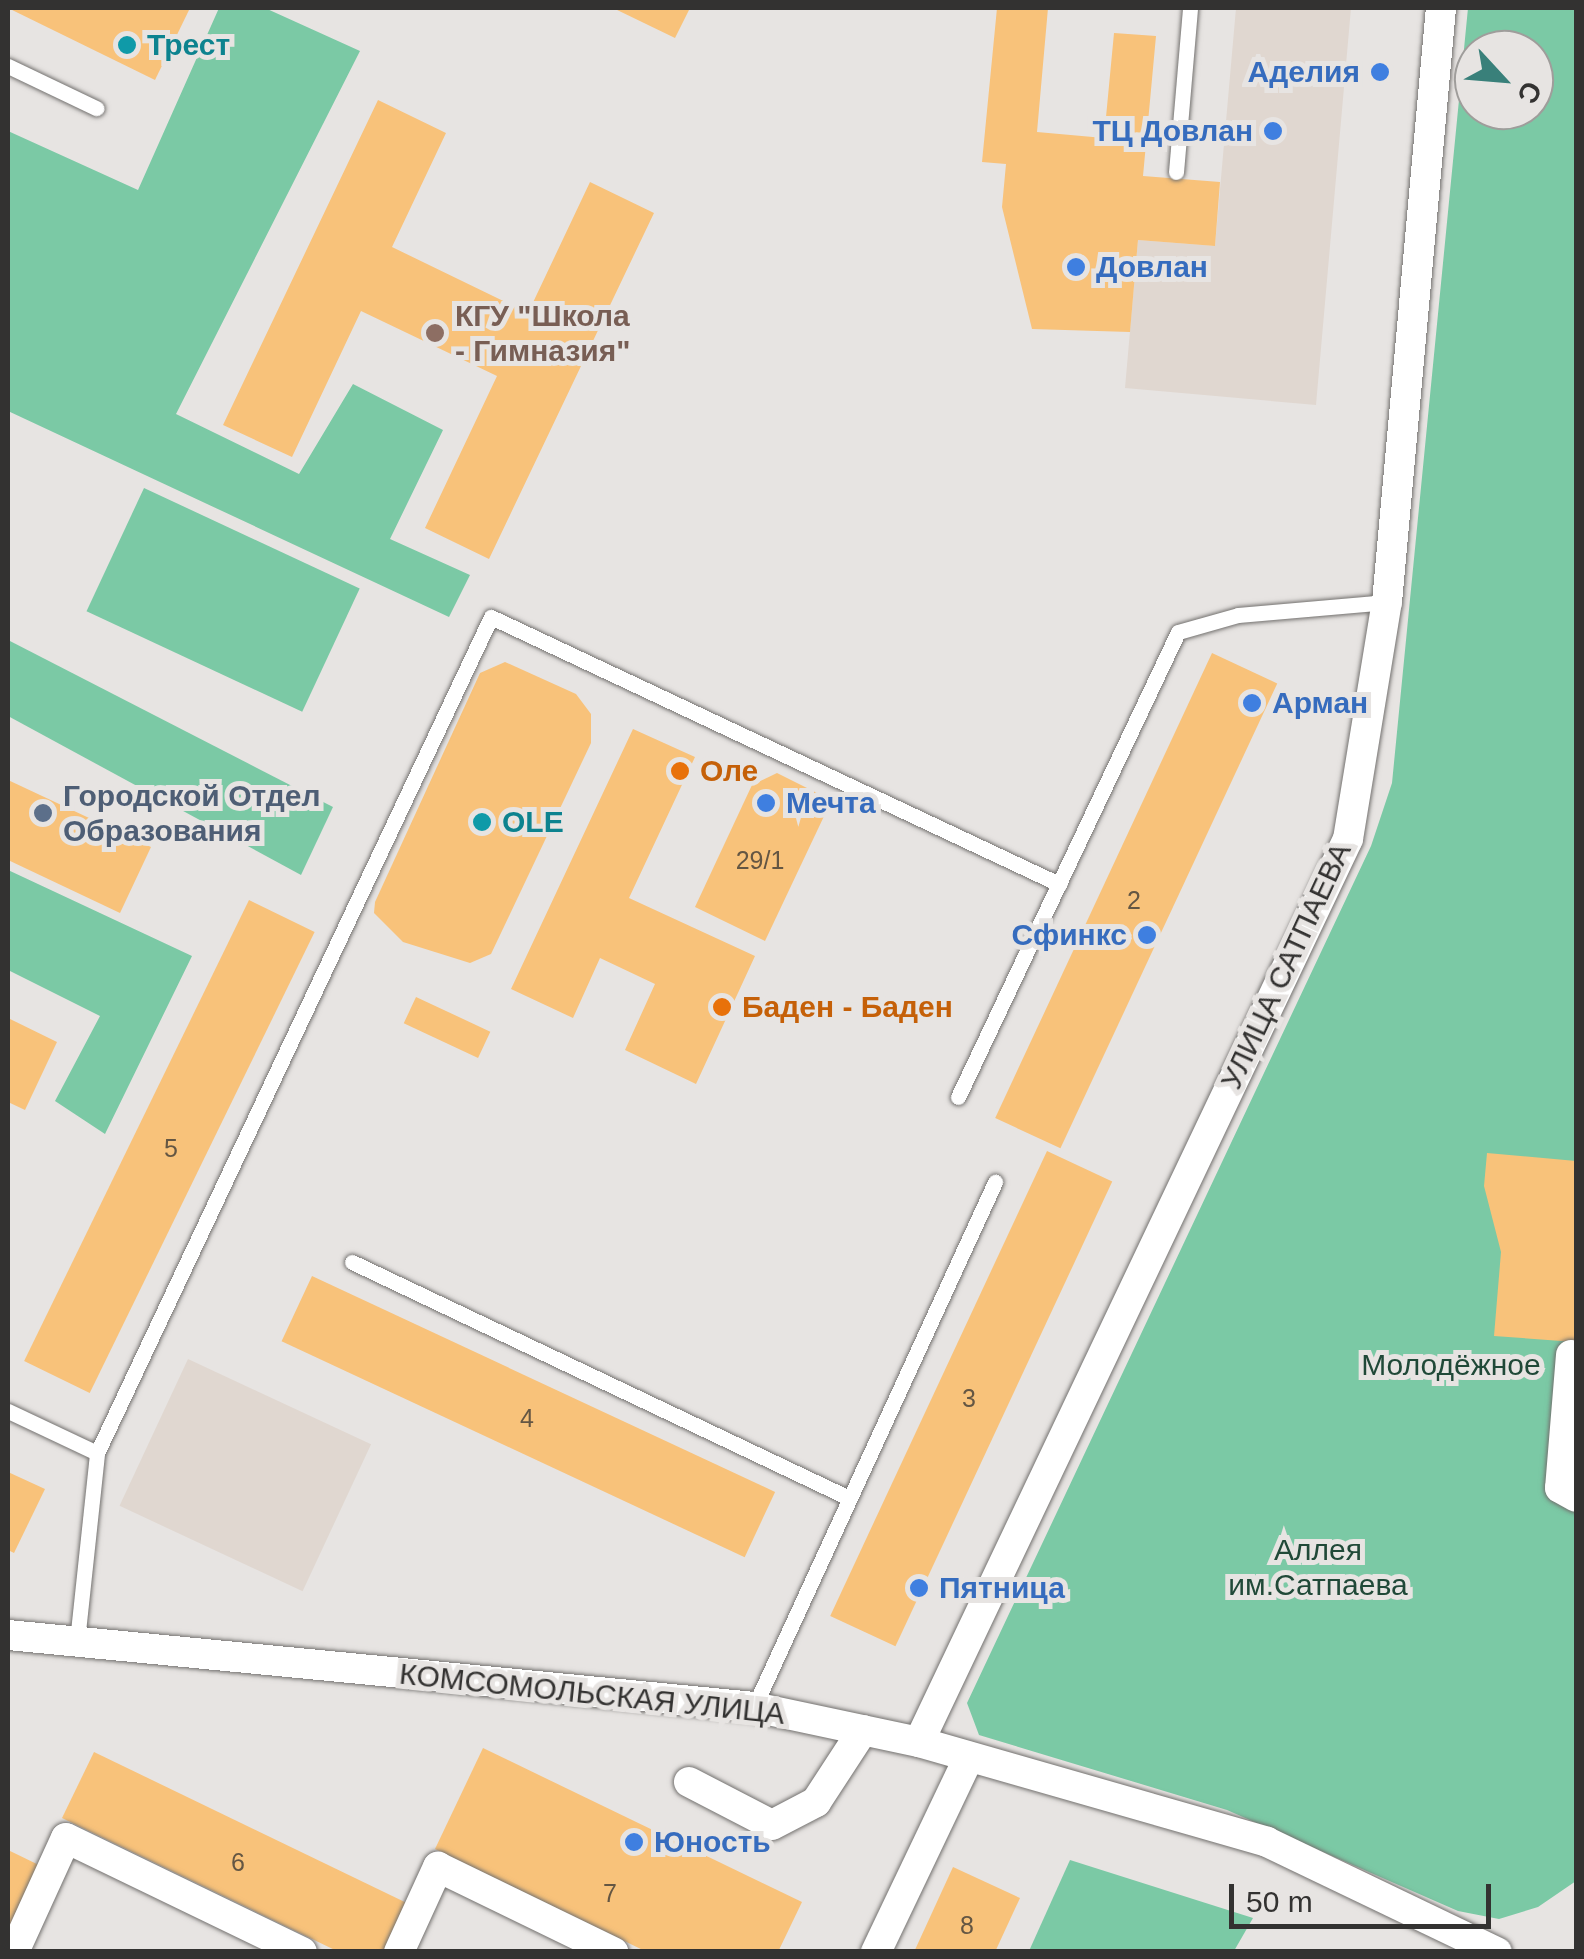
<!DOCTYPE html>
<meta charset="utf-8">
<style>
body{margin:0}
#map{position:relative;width:1584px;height:1959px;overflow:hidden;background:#e7e4e2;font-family:Arial,sans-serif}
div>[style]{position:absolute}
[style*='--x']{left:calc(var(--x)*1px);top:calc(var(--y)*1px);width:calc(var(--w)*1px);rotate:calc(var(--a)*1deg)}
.built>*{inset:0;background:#e0d7d0;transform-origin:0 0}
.green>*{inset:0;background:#7bc9a5;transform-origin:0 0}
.building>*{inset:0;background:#f8c27a;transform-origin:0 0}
.roads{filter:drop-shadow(0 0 2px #73716f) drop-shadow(0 0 2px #73716f)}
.service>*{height:15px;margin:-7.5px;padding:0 7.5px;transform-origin:7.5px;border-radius:7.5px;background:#fff}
.minor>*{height:30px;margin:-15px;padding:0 15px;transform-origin:15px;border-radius:15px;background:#fff}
.dots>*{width:28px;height:28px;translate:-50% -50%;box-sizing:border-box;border:5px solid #e7e4e2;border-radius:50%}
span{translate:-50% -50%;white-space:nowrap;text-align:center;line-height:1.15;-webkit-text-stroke:10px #e7e4e2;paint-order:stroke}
.number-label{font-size:25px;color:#645643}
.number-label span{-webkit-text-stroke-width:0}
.culture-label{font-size:30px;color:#0d838f;font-weight:700}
.left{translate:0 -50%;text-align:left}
.shop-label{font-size:30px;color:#366cbe;font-weight:700}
.right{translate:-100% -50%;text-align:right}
.education-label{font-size:30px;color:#785e54;font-weight:700}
.food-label{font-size:30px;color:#c56008;font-weight:700}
.service-label{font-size:30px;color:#4e5e75;font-weight:700}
.street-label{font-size:30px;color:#333231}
.park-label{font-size:30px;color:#204938}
.frame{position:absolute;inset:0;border:10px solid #333231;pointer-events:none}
.north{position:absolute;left:1454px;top:30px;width:100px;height:100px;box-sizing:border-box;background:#e7e4e2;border:2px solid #9f9d9b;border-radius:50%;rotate:116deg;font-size:28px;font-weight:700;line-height:40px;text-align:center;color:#333231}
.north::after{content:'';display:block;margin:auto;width:35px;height:45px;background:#39807a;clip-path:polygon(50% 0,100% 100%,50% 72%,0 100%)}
.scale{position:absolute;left:1229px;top:1884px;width:262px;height:45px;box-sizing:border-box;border:5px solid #333231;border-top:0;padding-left:12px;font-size:30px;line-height:35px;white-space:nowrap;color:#333231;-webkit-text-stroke:8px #e7e4e2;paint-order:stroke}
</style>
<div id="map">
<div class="built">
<i style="clip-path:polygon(1236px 8px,1351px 8px,1316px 405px,1125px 388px,1138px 240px,1215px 246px)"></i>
<i style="left:188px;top:1359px;width:202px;height:162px;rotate:25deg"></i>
</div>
<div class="green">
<i style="clip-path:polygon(219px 8px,265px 8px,360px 51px,176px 414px,299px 474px,353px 384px,443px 430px,390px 539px,470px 575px,449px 617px,8px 411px,8px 131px,138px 190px)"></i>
<i style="clip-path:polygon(evenodd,1468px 8px,1576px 8px,1576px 1881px,1538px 1907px,1499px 1919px,1458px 1911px,1227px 1810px,979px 1735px,967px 1703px,1371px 846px,1392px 783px,1468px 8px,1474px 50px,1534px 50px,1534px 110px,1474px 110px,1474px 50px)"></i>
<i style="left:144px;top:488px;width:238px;height:136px;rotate:25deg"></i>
<i style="clip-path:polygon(8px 640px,333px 807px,301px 875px,8px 716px)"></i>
<i style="clip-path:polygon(8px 870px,192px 956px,105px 1134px,55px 1101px,100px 1016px,8px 970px)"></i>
<i style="clip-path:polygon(1070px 1860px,1253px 1918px,1234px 1951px,1029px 1951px)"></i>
</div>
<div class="building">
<i style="clip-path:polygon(8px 8px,190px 8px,155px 80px)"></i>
<i style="clip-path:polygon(613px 8px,690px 8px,675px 38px)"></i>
<i style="clip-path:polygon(997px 8px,1048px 8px,1037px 132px,1104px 138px,1114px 33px,1156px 36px,1143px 176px,1220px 182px,1215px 246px,1138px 240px,1130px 332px,1032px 329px,1002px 207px,1006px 164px,982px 162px)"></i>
<i style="clip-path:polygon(378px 100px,446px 133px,392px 247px,528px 313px,590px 182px,654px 213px,489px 559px,425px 528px,497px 376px,361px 311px,292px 457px,223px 425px)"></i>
<i style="left:1212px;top:653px;width:72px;height:513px;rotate:25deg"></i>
<i style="clip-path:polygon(505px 662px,576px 694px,591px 714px,591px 743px,491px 954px,470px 963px,403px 942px,374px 913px,375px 902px,480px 673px)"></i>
<i style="clip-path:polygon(633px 729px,695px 757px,629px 898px,755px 956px,696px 1084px,625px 1050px,655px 984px,600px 958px,573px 1018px,511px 989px)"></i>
<i style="clip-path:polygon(777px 773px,817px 793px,826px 812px,765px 941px,695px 907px,752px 785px)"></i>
<i style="clip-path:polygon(8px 780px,151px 847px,120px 913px,8px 860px)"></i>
<i style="left:249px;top:900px;width:73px;height:513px;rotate:26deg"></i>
<i style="left:416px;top:997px;width:82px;height:29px;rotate:25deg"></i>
<i style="clip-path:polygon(8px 1018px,57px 1042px,25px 1110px,8px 1102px)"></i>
<i style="left:1047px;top:1151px;width:72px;height:513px;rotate:25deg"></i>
<i style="clip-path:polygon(1487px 1153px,1576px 1161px,1575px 1342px,1494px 1336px,1501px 1252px,1484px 1186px)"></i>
<i style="left:312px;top:1276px;width:511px;height:72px;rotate:25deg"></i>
<i style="clip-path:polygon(8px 1472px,45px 1489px,14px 1553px,8px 1550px)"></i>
<i style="clip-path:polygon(483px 1748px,802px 1902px,778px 1952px,647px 1952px,435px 1849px)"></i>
<i style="clip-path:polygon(94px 1752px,413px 1906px,391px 1952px,339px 1952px,62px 1818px)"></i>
<i style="clip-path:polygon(8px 1850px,43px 1867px,8px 1931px)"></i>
<i style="clip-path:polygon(953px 1867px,1020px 1898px,995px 1952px,914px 1952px)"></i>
</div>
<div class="roads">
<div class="service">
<i style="--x:8;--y:66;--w:98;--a:25.5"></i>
<i style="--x:1176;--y:172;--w:165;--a:-85.1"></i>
<i style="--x:958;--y:1097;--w:514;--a:-64.68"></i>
<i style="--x:1178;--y:632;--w:62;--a:-15.8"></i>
<i style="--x:1238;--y:615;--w:150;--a:-5"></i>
<i style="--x:352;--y:1262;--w:550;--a:25.4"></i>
<i style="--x:8;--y:1411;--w:98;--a:25.3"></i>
<i style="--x:77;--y:1641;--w:189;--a:-83.9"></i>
<i style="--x:97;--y:1453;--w:924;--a:-64.77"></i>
<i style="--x:491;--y:617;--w:628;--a:25.18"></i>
<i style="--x:754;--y:1707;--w:578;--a:-65.34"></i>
</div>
<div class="minor">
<i style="--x:1571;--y:1355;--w:133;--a:94.7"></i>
<i style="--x:1560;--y:1488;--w:18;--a:29"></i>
<i style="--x:8;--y:1635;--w:749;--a:5.51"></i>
<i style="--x:754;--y:1707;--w:169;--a:12"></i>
<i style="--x:919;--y:1742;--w:362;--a:16"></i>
<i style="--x:1267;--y:1842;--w:255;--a:25.6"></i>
<i style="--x:919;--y:1742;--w:1000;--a:-64.59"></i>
<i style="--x:1348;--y:839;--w:240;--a:-80.7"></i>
<i style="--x:1387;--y:602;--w:596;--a:-84.81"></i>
<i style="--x:689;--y:1782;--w:93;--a:27.4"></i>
<i style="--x:772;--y:1825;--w:50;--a:-27.6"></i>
<i style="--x:816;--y:1802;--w:86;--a:-56.9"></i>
<i style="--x:14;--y:1952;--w:125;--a:-65.5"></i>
<i style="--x:66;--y:1838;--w:262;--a:25.8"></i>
<i style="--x:399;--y:1952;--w:94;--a:-65.4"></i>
<i style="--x:438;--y:1867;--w:195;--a:25.9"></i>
<i style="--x:876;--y:1952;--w:216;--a:-64.5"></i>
</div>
</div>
<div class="dots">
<i style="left:127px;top:45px;background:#0f9aa8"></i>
<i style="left:1380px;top:72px;background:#3f7fe0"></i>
<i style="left:1273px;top:131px;background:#3f7fe0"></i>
<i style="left:1076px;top:267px;background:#3f7fe0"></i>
<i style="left:435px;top:333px;background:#8d6e63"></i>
<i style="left:1252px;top:703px;background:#3f7fe0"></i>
<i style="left:680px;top:771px;background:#e8710a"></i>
<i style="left:766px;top:803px;background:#3f7fe0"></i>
<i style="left:43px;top:813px;background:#5c6f8a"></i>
<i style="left:482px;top:822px;background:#0f9aa8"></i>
<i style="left:1147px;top:935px;background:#3f7fe0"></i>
<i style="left:722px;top:1007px;background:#e8710a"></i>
<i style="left:919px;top:1588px;background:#3f7fe0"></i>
<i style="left:634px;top:1842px;background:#3f7fe0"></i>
</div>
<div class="number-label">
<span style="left:760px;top:860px">29/1</span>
<span style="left:1134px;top:900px">2</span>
<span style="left:171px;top:1148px">5</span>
<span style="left:969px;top:1398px">3</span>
<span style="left:527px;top:1418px">4</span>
<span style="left:238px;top:1862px">6</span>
<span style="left:610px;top:1893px">7</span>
<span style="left:967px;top:1925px">8</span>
</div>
<div class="culture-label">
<span class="left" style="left:147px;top:45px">Трест</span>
<span class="left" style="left:502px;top:822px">OLE</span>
</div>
<div class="shop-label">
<span class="right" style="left:1360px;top:72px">Аделия</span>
<span class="right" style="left:1253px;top:131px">ТЦ Довлан</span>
<span class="left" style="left:1096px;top:267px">Довлан</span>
<span class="left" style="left:1272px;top:703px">Арман</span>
<span class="left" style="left:786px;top:803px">Мечта</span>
<span class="right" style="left:1127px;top:935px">Сфинкс</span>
<span class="left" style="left:939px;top:1588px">Пятница</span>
<span class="left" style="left:654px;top:1842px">Юность</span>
</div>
<div class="education-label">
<span class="left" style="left:455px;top:333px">КГУ "Школа<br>- Гимназия"</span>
</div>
<div class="food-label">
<span class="left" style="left:700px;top:771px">Оле</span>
<span class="left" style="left:742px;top:1007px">Баден - Баден</span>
</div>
<div class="service-label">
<span class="left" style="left:63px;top:813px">Городской Отдел<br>Образования</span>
</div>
<div class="street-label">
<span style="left:1286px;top:966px;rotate:-65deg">УЛИЦА САТПАЕВА</span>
<span style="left:592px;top:1694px;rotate:6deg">КОМСОМОЛЬСКАЯ УЛИЦА</span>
</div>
<div class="park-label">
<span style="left:1451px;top:1365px">Молодёжное</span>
<span style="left:1318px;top:1567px">Аллея<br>им.Сатпаева</span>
</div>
<div class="frame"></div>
<div class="north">С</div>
<div class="scale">50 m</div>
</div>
